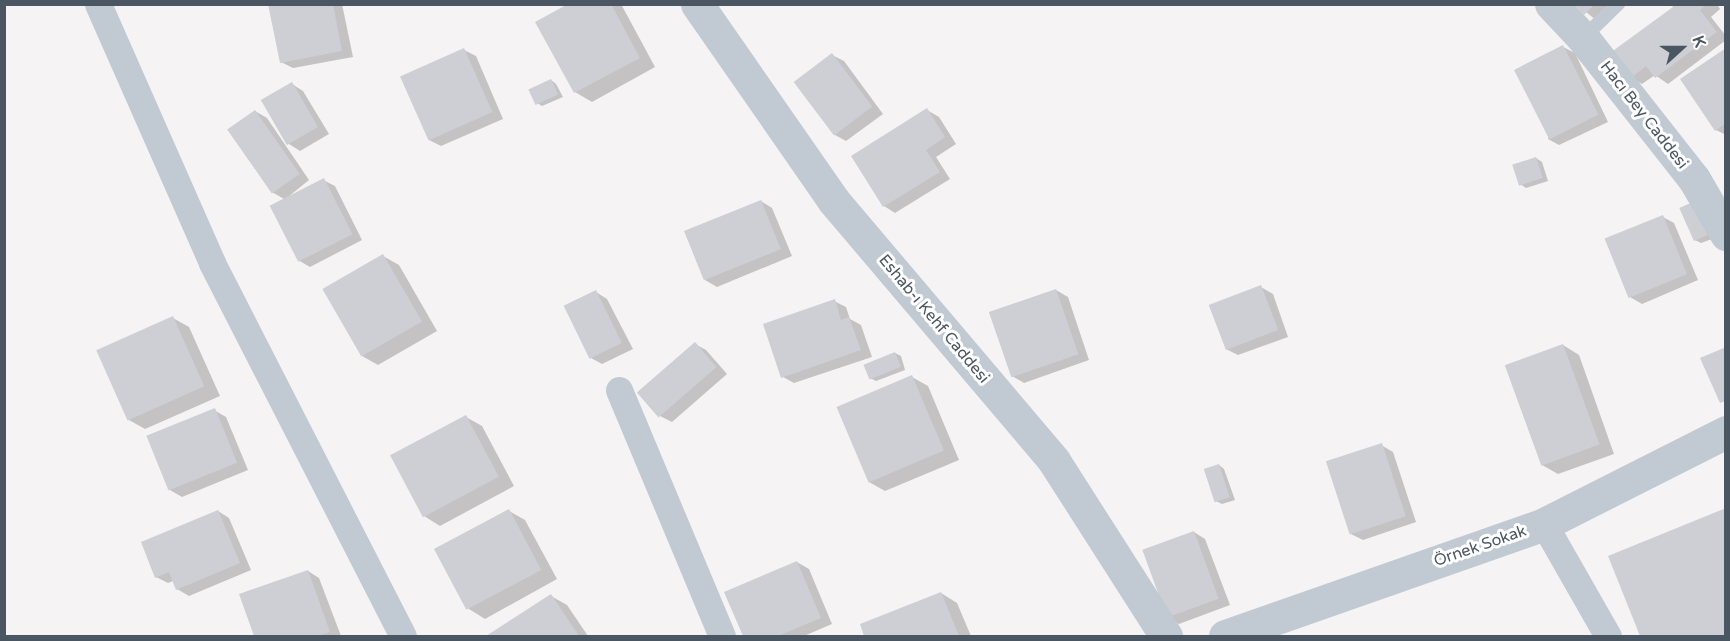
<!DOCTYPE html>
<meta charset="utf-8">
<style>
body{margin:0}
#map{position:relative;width:1730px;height:641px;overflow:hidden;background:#f5f3f3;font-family:"Varela Round",sans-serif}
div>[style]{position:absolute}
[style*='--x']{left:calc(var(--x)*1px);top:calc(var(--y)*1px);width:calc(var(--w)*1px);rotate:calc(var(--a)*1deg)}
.shadow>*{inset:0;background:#0003}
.building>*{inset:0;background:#cdcfd5;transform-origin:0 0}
.service>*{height:14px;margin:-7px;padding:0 7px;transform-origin:7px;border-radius:7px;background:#c1cad2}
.minor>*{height:27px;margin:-13.5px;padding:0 13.5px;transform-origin:13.5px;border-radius:13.5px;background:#c1cad2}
.tertiary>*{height:33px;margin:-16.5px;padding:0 16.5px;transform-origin:16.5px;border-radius:16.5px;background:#c1cad2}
span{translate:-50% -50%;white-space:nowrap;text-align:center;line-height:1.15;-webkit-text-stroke:6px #fff;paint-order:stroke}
.street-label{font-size:16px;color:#4a5661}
.frame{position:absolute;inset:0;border:6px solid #4a5661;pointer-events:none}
.north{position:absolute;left:1652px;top:18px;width:60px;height:60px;-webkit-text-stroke:4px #fff;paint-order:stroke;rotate:69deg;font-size:16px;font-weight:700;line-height:24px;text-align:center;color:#4a5661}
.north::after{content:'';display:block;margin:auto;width:21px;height:27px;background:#4a5661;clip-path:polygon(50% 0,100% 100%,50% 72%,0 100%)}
</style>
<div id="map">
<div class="shadow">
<i style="clip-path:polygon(270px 4px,342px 4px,353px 57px,293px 68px,281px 62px)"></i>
<i style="clip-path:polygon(571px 4px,621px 4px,655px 67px,592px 102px,575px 92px)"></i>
<i style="clip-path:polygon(1576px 4px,1613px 4px,1596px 20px)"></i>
<i style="clip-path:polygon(1673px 4px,1717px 4px,1720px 9px,1711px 17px,1726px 36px,1726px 40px,1668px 84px,1655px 75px,1642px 84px,1631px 78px,1675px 7px)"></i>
<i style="clip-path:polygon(1563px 47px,1575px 53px,1608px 122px,1559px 145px,1548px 139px)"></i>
<i style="clip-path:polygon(464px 50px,476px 56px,503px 119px,441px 146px,429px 140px)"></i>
<i style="clip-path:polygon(1726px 50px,1726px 135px,1716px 130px)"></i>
<i style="clip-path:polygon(832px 55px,844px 61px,883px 114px,846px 141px,835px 135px)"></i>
<i style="clip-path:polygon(551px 80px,556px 84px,563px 97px,542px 106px,537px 103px)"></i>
<i style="clip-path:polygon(292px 84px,303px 91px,329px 134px,300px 151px,289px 144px)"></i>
<i style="clip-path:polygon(927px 110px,939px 117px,956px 144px,936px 157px,950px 179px,895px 213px,884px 206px)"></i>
<i style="clip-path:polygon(255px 111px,267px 118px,309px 180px,288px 197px,323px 180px,335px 186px,362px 240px,310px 267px,298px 260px,284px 199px,272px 192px)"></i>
<i style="clip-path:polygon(1536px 158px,1542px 162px,1548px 181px,1526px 188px,1520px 184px)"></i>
<i style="clip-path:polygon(761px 201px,772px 208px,792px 256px,717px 287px,705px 280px)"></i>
<i style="clip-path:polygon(1698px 207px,1712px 239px,1701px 243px,1695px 240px)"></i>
<i style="clip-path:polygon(1663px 217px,1674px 223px,1698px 280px,1642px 304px,1630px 297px)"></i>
<i style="clip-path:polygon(383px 256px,399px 265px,437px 331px,378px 365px,362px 356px)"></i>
<i style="clip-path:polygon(1261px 287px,1273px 294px,1288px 337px,1238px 355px,1226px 349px)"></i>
<i style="clip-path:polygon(1056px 290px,1068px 297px,1089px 360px,1024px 383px,1012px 376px)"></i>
<i style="clip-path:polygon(596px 292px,607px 299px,633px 349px,602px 364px,591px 358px)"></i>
<i style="clip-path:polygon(834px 301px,846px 307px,850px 319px,861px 325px,872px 357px,794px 383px,783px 377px)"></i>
<i style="clip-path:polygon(173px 318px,189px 327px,220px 396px,145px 429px,129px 420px)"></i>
<i style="clip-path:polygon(695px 344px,706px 350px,727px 374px,672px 422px,660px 416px)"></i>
<i style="clip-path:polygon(1563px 345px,1579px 355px,1614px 454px,1558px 474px,1542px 465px)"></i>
<i style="clip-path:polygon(895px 353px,901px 356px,905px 370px,876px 381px,870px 378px)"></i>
<i style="clip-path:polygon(912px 377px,928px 386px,959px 460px,885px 491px,869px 482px)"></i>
<i style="clip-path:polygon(214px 410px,226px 417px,248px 470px,182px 497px,170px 490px)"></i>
<i style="clip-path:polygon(466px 417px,482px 426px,514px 486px,440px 526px,424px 516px)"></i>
<i style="clip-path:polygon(1381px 445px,1393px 452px,1416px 522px,1363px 540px,1351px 534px)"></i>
<i style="clip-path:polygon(1219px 465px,1224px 469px,1235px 500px,1222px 504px,1216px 501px)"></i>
<i style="clip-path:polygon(1726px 510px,1726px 636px,1641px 636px,1610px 556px)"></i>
<i style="clip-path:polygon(218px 511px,229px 518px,251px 570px,189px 596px,177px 589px,173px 581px,168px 583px,156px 577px)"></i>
<i style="clip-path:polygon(509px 511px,525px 520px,557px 579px,485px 619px,469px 609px,436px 550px)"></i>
<i style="clip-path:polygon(1194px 532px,1205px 539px,1230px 605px,1179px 624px,1167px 617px)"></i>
<i style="clip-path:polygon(797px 562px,809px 569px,832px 624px,804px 636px,745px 636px,726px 593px)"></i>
<i style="clip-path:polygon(308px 571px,319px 578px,341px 636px,255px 636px,241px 595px)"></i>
<i style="clip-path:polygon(941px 593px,957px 603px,971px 636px,866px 636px,862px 625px)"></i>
<i style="clip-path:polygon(551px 596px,567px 605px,588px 636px,489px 636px)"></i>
</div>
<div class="building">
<i style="clip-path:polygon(268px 4px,333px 4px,342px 51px,280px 63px)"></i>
<i style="clip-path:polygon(568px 4px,611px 4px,640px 58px,574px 93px,535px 22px)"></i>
<i style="clip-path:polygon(1574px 4px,1595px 4px,1584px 15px)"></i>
<i style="clip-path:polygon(1671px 4px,1707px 4px,1700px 10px,1717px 32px,1655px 78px,1646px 66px,1630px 79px,1610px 53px,1673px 7px)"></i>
<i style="left:1563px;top:45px;width:78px;height:55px;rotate:63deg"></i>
<i style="left:464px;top:48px;width:70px;height:70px;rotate:66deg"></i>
<i style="clip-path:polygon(1726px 48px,1726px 123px,1715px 131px,1680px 79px)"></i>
<i style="left:832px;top:53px;width:67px;height:48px;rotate:53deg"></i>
<i style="left:551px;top:79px;width:17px;height:25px;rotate:65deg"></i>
<i style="left:292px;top:82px;width:52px;height:36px;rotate:60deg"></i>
<i style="clip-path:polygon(927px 108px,945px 137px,926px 150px,940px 172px,883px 207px,851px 156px)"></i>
<i style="left:255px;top:110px;width:78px;height:34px;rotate:55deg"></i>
<i style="left:1536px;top:157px;width:22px;height:25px;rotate:72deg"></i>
<i style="left:324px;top:178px;width:63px;height:61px;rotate:63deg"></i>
<i style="left:761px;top:200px;width:53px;height:83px;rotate:68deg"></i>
<i style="left:1693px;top:202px;width:36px;height:15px;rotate:66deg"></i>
<i style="left:1663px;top:215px;width:64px;height:63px;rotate:68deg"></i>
<i style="left:383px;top:254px;width:78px;height:70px;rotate:60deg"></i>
<i style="left:1261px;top:285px;width:48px;height:56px;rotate:69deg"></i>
<i style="left:1056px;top:289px;width:69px;height:71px;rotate:71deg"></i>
<i style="left:596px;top:290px;width:59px;height:36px;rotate:64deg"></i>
<i style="clip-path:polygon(835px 299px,841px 320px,849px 317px,861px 350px,781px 378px,763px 324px)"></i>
<i style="left:173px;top:316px;width:77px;height:84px;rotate:66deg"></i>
<i style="left:695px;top:342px;width:33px;height:77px;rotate:49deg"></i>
<i style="left:1563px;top:344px;width:107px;height:62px;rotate:70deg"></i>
<i style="clip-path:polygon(1726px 347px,1726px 401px,1720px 403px,1700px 358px)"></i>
<i style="left:895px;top:352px;width:16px;height:34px;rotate:68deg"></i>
<i style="left:912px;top:375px;width:82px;height:82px;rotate:67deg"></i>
<i style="left:215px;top:408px;width:59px;height:74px;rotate:68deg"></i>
<i style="left:466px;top:415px;width:70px;height:86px;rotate:62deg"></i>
<i style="left:1382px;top:443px;width:77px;height:59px;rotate:72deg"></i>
<i style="left:1219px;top:464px;width:35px;height:16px;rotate:72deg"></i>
<i style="clip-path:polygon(1726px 508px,1726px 635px,1640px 636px,1608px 556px)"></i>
<i style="left:509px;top:509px;width:69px;height:85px;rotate:62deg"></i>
<i style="clip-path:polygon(218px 510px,240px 563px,176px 590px,169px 572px,155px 578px,141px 542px)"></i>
<i style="left:1194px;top:531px;width:72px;height:55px;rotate:70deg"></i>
<i style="clip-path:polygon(797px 561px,821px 618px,778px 636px,743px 636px,724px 592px)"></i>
<i style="clip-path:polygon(308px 570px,330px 632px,317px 636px,254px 636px,239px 594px)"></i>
<i style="clip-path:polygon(941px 592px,959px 636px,864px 636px,860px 624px)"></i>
<i style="clip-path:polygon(551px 594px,579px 636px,486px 636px)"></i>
</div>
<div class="service">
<i style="--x:1583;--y:38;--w:49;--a:-44.2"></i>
</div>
<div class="minor">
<i style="--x:98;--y:4;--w:283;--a:66.2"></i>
<i style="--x:212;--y:263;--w:419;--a:62.9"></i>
<i style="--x:619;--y:390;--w:267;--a:67.3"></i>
<i style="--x:1544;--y:524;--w:129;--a:60.3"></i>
</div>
<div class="tertiary">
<i style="--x:697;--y:4;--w:239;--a:55.2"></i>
<i style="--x:833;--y:200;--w:342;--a:49.7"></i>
<i style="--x:1054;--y:461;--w:208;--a:57.4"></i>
<i style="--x:1551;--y:4;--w:47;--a:46.7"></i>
<i style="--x:1583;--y:38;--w:179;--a:51.8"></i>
<i style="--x:1694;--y:179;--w:64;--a:59.8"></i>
<i style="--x:1225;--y:636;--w:338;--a:-19.3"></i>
<i style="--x:1544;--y:524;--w:204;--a:-26.8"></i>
</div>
<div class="street-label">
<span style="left:1644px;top:115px;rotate:52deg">Hacı Bey Caddesi</span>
<span style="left:934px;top:319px;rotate:50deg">Eshab-ı Kehf Caddesi</span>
<span style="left:1480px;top:546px;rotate:-19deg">Örnek Sokak</span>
</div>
<div class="frame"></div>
<div class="north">K</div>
</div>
